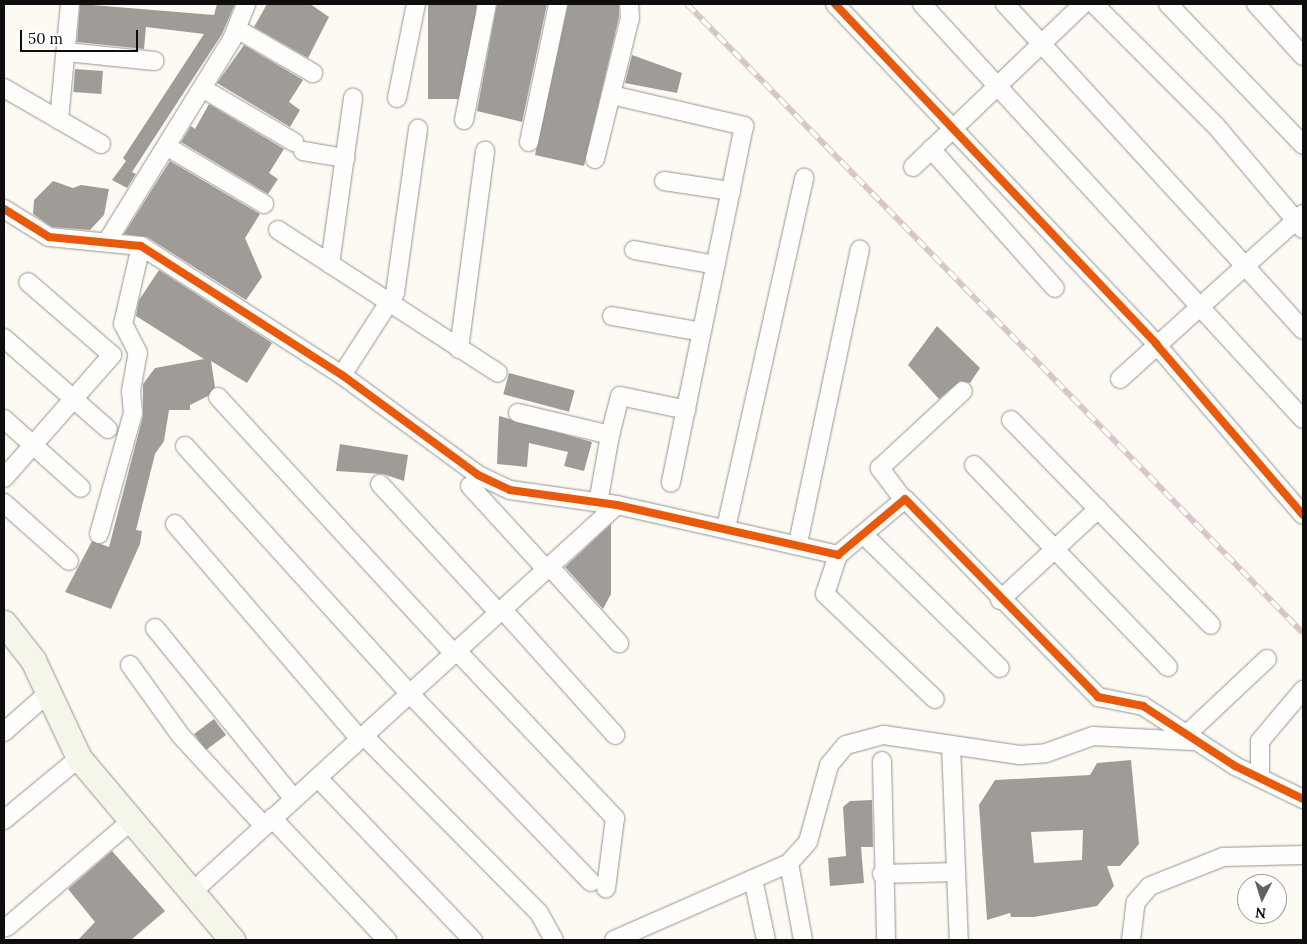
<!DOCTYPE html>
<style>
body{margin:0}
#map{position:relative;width:1307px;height:944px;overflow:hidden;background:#fcfaf2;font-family:Lora,serif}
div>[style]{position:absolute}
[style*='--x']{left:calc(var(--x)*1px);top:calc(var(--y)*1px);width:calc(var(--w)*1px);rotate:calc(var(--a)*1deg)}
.building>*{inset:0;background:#9f9c98;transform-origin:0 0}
.roads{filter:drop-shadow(0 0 1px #959491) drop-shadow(0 0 1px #959491)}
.street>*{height:18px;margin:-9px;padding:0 9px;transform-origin:9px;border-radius:9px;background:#fffefd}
.secondary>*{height:25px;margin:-12.5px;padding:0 12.5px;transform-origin:12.5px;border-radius:12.5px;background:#f5f5ea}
.rail>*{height:5.5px;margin-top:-2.75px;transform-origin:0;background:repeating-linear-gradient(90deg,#fff 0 11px,#d8c4c3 0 22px);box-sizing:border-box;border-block:1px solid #d8c4c3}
.cycleway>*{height:8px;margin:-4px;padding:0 4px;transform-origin:4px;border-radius:4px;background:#e8590c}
span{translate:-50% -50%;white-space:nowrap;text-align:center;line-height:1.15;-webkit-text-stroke:5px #fff;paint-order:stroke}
.frame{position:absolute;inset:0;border:5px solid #0e0e0e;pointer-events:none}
.north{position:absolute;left:1237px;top:874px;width:50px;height:50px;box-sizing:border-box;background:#fff;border:1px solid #9f9f9f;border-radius:50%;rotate:185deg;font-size:14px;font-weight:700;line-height:20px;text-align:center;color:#0e0e0e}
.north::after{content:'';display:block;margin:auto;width:18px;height:22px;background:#61615e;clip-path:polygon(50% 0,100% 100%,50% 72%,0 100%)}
.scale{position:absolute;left:20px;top:30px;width:118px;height:22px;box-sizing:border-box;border:2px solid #0e0e0e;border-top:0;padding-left:6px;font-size:15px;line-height:18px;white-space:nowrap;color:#0e0e0e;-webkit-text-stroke:4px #fff;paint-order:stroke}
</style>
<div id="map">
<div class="building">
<i style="clip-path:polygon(80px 4px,214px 15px,217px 4px,235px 4px,222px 34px,132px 172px,136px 174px,127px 188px,112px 180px,126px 161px,123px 158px,204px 34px,146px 27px,144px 49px,77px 42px)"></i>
<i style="clip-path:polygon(267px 4px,310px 4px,329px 17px,308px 58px,254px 27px)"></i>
<i style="left:428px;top:4px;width:48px;height:95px"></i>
<i style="clip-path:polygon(497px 4px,547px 4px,522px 122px,477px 111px)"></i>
<i style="clip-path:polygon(568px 4px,619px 4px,619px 17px,584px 166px,535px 155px)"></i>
<i style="clip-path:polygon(244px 45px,303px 80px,289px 102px,300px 110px,290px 127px,217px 83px)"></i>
<i style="clip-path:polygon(632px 55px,682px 73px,677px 93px,625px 83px)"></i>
<i style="left:75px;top:69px;width:28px;height:23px;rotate:4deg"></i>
<i style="clip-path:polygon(209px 104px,284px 149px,269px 173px,278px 179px,268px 194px,181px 142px,191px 126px,195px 129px)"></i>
<i style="clip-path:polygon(170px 161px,260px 214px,245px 238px,262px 277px,246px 300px,147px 237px,124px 234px)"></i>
<i style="clip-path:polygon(53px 181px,73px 188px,81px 185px,109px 189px,104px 215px,90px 230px,52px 227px,33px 214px,34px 200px)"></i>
<i style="clip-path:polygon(159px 270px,272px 343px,247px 383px,211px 361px,215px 387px,208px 396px,190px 405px,190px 410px,169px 410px,164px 441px,155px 454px,136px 530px,142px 531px,140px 544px,111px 609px,65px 592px,92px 541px,109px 547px,143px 416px,143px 384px,155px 368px,204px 359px,136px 316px,139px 300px)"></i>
<i style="clip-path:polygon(937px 326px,980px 368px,970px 383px,960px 381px,939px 399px,908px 365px)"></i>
<i style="left:509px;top:373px;width:68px;height:22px;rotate:15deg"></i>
<i style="clip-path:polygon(499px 416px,592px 442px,584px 471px,564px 466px,568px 452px,529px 443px,527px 467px,497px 464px)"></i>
<i style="clip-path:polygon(340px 444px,408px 455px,404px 481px,383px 474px,336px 471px)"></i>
<i style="clip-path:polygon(611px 524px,611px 594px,603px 609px,565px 567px)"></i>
<i style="left:214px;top:719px;width:20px;height:25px;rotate:53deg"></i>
<i style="clip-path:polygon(evenodd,1131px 760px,1139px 844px,1120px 866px,1107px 866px,1114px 886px,1097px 906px,1034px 917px,1011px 917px,1010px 913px,987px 920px,979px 805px,995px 780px,1090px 775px,1097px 763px,1131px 760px,1083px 830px,1082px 860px,1034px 863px,1031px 832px,1083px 830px)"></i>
<i style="clip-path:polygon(872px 800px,873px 847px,861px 847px,864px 883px,830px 886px,828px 858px,846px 856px,843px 807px,850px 801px)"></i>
<i style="clip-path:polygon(112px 851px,165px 911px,131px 940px,78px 940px,95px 922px,68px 889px)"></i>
</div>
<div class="roads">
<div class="street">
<i style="--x:835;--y:4;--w:468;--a:46.6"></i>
<i style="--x:1156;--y:344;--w:225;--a:49.3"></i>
<i style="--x:922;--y:4;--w:563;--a:47.45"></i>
<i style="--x:1005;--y:4;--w:355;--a:47.5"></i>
<i style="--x:1245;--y:266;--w:78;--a:-41.9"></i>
<i style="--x:1094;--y:4;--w:173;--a:45"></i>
<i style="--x:1216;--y:126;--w:135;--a:49.8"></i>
<i style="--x:1168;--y:4;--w:195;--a:46.2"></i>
<i style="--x:1256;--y:4;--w:70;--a:47.9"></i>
<i style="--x:237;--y:29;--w:88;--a:30.1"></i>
<i style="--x:66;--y:52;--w:89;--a:5.8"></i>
<i style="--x:4;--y:88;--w:112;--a:30"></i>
<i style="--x:202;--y:88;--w:107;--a:30.4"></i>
<i style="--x:612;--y:95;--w:136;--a:13.2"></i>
<i style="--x:744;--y:126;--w:364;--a:101.6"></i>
<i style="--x:397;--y:98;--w:96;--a:-78.6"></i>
<i style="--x:59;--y:120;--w:117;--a:-84.6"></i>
<i style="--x:464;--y:120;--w:118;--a:-78.8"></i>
<i style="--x:529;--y:142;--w:141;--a:-78.1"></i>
<i style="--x:166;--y:146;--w:114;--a:30.6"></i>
<i style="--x:931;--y:149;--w:186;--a:48.3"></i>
<i style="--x:303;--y:151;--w:43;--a:9.5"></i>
<i style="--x:595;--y:159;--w:145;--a:-76.1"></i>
<i style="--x:630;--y:18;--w:14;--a:-94"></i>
<i style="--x:913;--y:167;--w:236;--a:-43.8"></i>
<i style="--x:664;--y:181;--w:68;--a:8.5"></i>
<i style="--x:4;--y:209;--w:53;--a:31.9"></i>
<i style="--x:49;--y:237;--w:92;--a:5.6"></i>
<i style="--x:141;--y:246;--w:239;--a:32.7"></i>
<i style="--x:342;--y:375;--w:169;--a:36.3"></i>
<i style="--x:478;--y:475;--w:35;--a:25"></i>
<i style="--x:510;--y:490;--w:108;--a:8"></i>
<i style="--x:617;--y:505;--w:227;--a:12.7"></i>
<i style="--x:838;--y:555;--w:87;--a:-39.9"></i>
<i style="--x:905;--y:499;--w:277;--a:45.7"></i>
<i style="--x:1098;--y:697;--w:46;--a:11.3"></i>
<i style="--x:1143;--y:706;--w:110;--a:33.1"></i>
<i style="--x:1235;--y:766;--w:76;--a:25.9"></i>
<i style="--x:278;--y:230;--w:262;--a:33"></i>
<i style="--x:108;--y:240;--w:236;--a:-58.3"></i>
<i style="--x:232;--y:39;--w:38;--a:-68"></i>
<i style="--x:634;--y:250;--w:83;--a:10.4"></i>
<i style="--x:330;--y:264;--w:168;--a:-82.1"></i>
<i style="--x:612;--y:316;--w:91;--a:10.1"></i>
<i style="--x:4;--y:338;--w:138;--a:41.2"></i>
<i style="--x:459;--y:349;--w:200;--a:-82.5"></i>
<i style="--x:342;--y:375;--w:98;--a:-57.1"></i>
<i style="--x:395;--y:293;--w:166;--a:-82"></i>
<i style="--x:1120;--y:379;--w:169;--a:-42.1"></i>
<i style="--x:1245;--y:266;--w:86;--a:47.8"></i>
<i style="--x:218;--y:397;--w:349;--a:47.4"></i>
<i style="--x:518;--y:413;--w:95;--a:13.4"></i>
<i style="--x:610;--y:435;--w:69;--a:100"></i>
<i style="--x:4;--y:419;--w:103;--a:41.9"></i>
<i style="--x:1011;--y:420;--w:286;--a:45.7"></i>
<i style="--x:610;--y:435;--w:40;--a:-75.6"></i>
<i style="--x:620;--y:396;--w:68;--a:11.8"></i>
<i style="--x:185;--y:446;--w:335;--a:47.8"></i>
<i style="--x:410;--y:694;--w:261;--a:46.1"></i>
<i style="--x:974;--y:465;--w:280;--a:46.2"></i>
<i style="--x:4;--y:478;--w:164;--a:-48.7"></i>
<i style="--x:112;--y:355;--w:111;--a:-139"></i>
<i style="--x:380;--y:484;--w:176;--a:47.3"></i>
<i style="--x:470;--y:486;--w:114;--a:47.5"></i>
<i style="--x:903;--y:499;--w:39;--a:-127"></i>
<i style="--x:880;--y:468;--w:113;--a:-42.9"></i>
<i style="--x:4;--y:503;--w:87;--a:41.7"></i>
<i style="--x:175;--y:524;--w:284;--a:49.3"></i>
<i style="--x:726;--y:528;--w:359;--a:-77.4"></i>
<i style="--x:99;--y:534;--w:126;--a:-74.3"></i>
<i style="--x:133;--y:413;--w:22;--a:-95"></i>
<i style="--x:131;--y:391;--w:39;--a:-80"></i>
<i style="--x:138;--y:353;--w:33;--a:-117"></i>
<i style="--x:123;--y:324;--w:80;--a:-77"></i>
<i style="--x:864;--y:535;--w:190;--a:44.4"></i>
<i style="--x:798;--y:543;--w:300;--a:-78.1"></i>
<i style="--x:838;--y:555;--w:41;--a:108.4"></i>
<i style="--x:825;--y:594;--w:152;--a:43.7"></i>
<i style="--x:550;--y:567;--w:103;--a:47.8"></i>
<i style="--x:1000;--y:600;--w:134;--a:-42.9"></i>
<i style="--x:503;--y:610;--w:168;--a:48.1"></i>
<i style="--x:155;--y:628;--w:220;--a:50.9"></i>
<i style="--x:457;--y:651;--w:230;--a:46.6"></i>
<i style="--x:615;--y:818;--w:71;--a:97.3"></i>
<i style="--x:130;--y:665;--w:87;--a:54.3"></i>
<i style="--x:181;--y:736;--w:122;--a:47.3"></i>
<i style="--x:4;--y:732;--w:57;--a:-41.5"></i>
<i style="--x:1186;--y:735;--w:111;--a:-43.2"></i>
<i style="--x:364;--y:736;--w:249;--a:45.3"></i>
<i style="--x:539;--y:913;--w:31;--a:61"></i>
<i style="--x:951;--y:745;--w:195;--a:87.7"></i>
<i style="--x:882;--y:761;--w:179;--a:88.7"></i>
<i style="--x:318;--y:778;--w:224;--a:46.3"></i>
<i style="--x:1260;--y:778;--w:37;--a:-90"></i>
<i style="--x:1260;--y:741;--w:67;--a:-49.9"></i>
<i style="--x:272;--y:818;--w:168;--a:46.7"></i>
<i style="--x:4;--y:820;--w:97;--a:-39.6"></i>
<i style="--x:789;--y:863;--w:78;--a:79.7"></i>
<i style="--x:882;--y:874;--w:74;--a:-1.5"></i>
<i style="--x:753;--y:879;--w:62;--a:78"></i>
<i style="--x:191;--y:893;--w:576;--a:-42.33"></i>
<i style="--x:7;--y:927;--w:163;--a:-40.5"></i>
<i style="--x:614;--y:940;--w:191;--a:-23.7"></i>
<i style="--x:789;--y:863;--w:28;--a:-48"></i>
<i style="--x:808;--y:842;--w:80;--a:-74.7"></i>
<i style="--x:829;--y:765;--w:26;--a:-50"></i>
<i style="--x:846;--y:745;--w:39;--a:-15"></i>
<i style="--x:884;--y:735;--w:137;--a:8.4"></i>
<i style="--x:1020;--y:755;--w:26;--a:-4"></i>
<i style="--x:1046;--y:753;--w:50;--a:-19.9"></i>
<i style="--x:1093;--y:736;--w:100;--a:2.9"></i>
<i style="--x:1131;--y:940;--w:38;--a:-83"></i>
<i style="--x:1136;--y:902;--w:21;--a:-49"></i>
<i style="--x:1150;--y:886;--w:79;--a:-21.7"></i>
<i style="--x:1223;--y:857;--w:80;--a:-1.4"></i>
</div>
<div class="secondary">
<i style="--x:4;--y:623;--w:47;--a:51.9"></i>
<i style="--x:33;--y:660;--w:108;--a:64.9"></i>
<i style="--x:79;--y:758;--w:238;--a:49.9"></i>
</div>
</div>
<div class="rail">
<i style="--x:687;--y:4;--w:880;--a:45.6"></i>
</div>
<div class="cycleway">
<i style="--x:835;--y:4;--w:468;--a:46.6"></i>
<i style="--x:1156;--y:344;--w:225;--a:49.3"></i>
<i style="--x:4;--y:209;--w:53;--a:31.9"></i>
<i style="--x:49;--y:237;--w:92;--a:5.6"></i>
<i style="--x:141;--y:246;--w:239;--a:32.7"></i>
<i style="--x:342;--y:375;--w:169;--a:36.3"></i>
<i style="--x:478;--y:475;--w:35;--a:25"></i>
<i style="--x:510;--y:490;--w:108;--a:8"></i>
<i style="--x:617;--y:505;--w:227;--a:12.7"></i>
<i style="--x:838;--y:555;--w:87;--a:-39.9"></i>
<i style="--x:905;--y:499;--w:277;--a:45.7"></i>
<i style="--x:1098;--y:697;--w:46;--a:11.3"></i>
<i style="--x:1143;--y:706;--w:110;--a:33.1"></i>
<i style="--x:1235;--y:766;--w:76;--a:25.9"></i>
</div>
<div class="frame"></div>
<div class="north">N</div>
<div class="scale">50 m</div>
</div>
